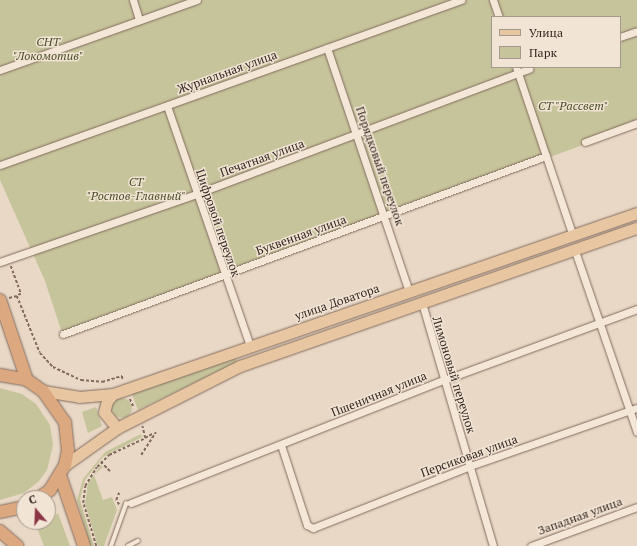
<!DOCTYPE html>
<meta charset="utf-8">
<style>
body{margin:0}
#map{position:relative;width:637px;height:546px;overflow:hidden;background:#e9d8c6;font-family:"PT Serif",serif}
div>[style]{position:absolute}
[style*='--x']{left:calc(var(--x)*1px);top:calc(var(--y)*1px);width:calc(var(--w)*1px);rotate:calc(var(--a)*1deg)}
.green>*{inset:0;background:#c6c49b}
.round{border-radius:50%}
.path>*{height:1.5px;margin-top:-0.75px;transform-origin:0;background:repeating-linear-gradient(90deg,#826b5d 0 3px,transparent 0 5px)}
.roads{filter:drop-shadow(0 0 1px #826b5d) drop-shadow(0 0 1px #826b5d)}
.service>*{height:3.5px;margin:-1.75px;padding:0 1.75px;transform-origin:1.75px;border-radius:1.75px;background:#f5e7d8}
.minor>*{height:7px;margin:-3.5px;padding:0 3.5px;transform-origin:3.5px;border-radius:3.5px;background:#f5e7d8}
.primary>*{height:11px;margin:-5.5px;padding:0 5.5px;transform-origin:5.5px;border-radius:5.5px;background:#e8c6a1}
.trunk>*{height:12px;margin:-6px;padding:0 6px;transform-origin:6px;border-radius:6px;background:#dca880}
span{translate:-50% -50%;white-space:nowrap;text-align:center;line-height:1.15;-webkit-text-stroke:3px #f1e4d4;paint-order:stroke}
.park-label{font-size:12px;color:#4b4e28;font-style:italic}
.street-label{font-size:12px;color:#342620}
.legend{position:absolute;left:491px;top:16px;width:130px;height:52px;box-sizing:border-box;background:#f1e4d4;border:1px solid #a5988c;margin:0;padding:5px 7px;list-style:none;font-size:12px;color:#342620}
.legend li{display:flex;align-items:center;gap:8px;height:20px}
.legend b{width:20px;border:1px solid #a5988c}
.north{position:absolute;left:16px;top:490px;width:40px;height:40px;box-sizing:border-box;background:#f1e4d4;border:1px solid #a5988c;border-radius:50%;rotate:341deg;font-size:11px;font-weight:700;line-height:16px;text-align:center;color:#342620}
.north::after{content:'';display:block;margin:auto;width:14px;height:18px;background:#8b3444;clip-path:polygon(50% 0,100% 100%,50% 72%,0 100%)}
</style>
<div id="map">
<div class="green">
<i style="clip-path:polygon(evenodd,0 0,637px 0,637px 125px,63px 336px,45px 281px,0 180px,0 0,492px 17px,620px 17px,620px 67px,492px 67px,492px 17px)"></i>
<i style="clip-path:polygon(236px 358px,237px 362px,138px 410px,132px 394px)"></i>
<i style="clip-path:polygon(0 388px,22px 394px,36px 404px,50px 425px,53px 445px,47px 470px,39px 481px,24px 493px,0 500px)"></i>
<i class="round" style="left:112px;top:398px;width:20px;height:20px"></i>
<i style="clip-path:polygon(96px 407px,102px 426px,88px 433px,82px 412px)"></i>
<i style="clip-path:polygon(141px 434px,142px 437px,103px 457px,85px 480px,80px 500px,94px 546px,90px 546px,77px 500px,83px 479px,105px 452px)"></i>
<i style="clip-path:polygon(101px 465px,103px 467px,94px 475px,103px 500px,112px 497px,117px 510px,104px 546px,98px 546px,85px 504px,88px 483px)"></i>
<i style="clip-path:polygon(58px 513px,70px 546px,44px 546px,37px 528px)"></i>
</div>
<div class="path">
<i style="--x:11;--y:266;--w:30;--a:70"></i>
<i style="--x:21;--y:294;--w:4;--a:153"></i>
<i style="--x:9;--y:298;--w:8;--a:-14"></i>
<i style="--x:17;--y:296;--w:61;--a:68"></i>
<i style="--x:40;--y:353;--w:19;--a:47"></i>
<i style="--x:53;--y:367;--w:31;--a:25"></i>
<i style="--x:81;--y:380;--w:21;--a:5"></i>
<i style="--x:102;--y:382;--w:21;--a:-17"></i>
<i style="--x:122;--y:376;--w:4;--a:76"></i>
<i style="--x:130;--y:399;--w:10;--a:66"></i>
<i style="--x:145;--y:438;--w:10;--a:-29"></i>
<i style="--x:141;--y:455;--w:27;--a:-57"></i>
<i style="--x:101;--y:462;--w:13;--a:45"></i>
<i style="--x:119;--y:505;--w:6;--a:-121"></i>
<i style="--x:116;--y:500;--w:8;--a:-67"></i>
<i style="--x:96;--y:546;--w:45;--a:-106.8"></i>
<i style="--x:83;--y:503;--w:17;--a:-83"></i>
<i style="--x:85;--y:486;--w:22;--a:-58"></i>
<i style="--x:97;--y:467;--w:17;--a:-45"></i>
<i style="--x:109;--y:455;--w:40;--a:-25"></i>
<i style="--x:145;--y:438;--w:12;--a:-104"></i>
</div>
<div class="roads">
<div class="service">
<i style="--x:111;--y:546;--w:45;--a:-70.3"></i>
<i style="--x:126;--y:504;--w:5;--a:-11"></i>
<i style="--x:128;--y:546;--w:11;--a:-27"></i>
</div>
<div class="minor">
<i style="--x:133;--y:0;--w:21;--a:73"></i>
<i style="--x:493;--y:0;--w:18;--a:71"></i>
<i style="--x:620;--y:37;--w:18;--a:-19"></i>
<i style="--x:327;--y:48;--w:256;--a:71.4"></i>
<i style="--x:516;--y:67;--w:178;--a:71.4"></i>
<i style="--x:0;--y:70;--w:209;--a:-19.6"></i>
<i style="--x:167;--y:106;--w:254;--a:70.9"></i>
<i style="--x:585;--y:142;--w:55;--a:-20.1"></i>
<i style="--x:0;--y:165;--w:490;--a:-19.7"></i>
<i style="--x:575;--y:251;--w:191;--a:71.1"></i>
<i style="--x:0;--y:262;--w:207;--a:-19.1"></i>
<i style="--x:196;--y:194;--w:356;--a:-20.6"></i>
<i style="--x:422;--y:303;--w:253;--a:73.7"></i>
<i style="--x:63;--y:334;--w:515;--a:-20.23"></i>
<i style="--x:281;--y:445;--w:84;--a:72"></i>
<i style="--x:307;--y:525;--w:7;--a:27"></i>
<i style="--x:313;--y:528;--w:169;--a:-21.5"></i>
<i style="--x:470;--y:466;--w:177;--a:-19.2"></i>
<i style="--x:131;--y:503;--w:336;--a:-21.5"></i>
<i style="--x:444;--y:380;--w:206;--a:-20.2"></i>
<i style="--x:531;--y:546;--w:113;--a:-20.2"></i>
</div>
<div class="primary">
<i style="--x:43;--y:391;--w:36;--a:9"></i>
<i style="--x:79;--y:397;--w:34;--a:-5"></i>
<i style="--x:113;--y:394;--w:554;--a:-19.06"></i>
<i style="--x:113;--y:394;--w:9;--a:131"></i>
<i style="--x:107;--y:401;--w:11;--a:105"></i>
<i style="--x:104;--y:412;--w:21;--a:51"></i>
<i style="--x:65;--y:465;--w:64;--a:-35.4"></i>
<i style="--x:117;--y:428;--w:138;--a:-26.8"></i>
<i style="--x:240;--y:366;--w:420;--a:-19.2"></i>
</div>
<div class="trunk">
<i style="--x:0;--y:300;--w:84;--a:71.4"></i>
<i style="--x:0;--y:375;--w:27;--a:10"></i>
<i style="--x:27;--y:380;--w:19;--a:35"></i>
<i style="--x:43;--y:391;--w:38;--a:55"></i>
<i style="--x:65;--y:422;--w:28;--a:84"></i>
<i style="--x:68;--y:450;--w:15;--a:101"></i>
<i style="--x:65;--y:465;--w:29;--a:121"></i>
<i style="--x:50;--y:490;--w:14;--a:144"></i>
<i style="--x:60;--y:475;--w:75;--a:71.3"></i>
<i style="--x:0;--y:512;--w:25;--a:-12"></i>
<i style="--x:0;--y:531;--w:23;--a:41"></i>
</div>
</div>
<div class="park-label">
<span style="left:48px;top:49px">СНТ<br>"Локомотив"</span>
<span style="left:573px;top:106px">СТ "Рассвет"</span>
<span style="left:136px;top:189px">СТ<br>"Ростов-Главный"</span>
</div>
<div class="street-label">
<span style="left:227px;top:72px;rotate:-20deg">Журнальная улица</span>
<span style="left:262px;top:158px;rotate:-20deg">Печатная улица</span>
<span style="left:380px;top:166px;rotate:71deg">Порядковый переулок</span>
<span style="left:218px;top:223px;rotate:71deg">Цифровой переулок</span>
<span style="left:301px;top:235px;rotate:-20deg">Буквенная улица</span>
<span style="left:337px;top:302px;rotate:-19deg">улица Доватора</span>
<span style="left:454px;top:375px;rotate:73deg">Лимоновый переулок</span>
<span style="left:379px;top:394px;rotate:-22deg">Пшеничная улица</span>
<span style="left:469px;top:456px;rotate:-20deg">Персиковая улица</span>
<span style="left:580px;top:516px;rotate:-20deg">Западная улица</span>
</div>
<ul class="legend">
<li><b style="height:5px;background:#e8c6a1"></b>Улица</li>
<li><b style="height:11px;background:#c6c49b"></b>Парк</li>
</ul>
<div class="north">С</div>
</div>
